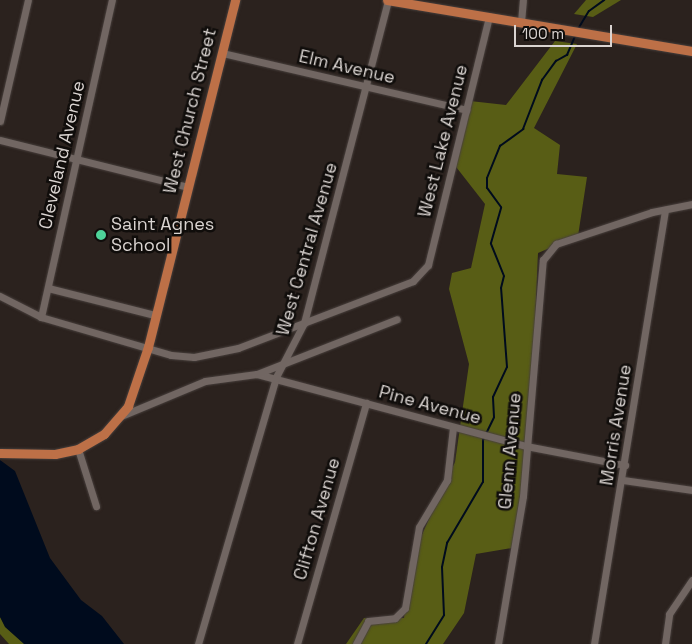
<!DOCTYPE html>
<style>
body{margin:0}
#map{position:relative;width:692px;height:644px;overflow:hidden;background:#2b221e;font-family:"Space Grotesk",sans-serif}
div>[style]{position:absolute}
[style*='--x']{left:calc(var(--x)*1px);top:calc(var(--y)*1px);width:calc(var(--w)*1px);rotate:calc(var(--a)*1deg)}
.forest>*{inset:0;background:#585d15}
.water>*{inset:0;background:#000b1d}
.stream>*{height:2px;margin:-1px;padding:0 1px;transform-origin:1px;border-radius:1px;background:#000b1d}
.roads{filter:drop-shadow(0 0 1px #473f3c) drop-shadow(0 0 1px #473f3c)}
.minor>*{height:7px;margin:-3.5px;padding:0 3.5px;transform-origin:3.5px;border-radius:3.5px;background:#716662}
.major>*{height:9px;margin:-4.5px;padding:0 4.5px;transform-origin:4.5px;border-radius:4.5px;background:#bd7047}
.dots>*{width:14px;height:14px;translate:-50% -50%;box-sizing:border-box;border:2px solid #100d0b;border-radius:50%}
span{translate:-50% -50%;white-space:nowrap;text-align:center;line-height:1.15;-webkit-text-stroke:5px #100d0b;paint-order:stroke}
.street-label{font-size:18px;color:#dad4d1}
.poi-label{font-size:18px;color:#dad4d1}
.left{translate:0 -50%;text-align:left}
.scale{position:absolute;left:514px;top:25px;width:98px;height:22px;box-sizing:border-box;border:2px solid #dad4d1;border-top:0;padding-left:6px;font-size:15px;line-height:18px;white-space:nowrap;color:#dad4d1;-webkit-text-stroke:4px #100d0b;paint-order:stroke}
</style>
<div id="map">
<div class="forest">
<i style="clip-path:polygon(586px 0,621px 0,593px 17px,574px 14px)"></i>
<i style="clip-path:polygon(555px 41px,577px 44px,534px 128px,560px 145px,557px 174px,587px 177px,578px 236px,538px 253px,530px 437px,512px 548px,476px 554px,464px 613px,443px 644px,346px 644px,364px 618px,404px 618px,409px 563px,455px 462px,469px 364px,449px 289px,452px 273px,471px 268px,485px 204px,453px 163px,470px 101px,506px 105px)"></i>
<i style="clip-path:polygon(0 617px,26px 644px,9px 644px,0 634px)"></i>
</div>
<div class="water">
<i style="clip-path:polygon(0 460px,15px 471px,50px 558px,81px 600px,102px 616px,124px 644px,24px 644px,5px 627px,0 617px)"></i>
</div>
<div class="stream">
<i style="--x:578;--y:29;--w:21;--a:-59"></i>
<i style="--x:589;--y:11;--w:19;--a:-36"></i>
<i style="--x:426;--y:644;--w:34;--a:-58"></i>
<i style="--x:444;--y:615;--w:48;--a:-92.4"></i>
<i style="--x:442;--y:567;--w:25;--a:-78"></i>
<i style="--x:447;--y:543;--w:71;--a:-59.5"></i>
<i style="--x:483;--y:482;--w:42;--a:-90"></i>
<i style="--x:483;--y:440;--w:25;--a:-64"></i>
<i style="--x:494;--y:417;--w:20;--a:-93"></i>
<i style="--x:493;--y:397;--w:33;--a:-65"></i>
<i style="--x:507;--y:367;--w:79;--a:-94.3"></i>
<i style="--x:501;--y:288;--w:12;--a:-76"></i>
<i style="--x:504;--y:276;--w:35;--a:-112"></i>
<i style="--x:491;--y:243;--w:37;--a:-74"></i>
<i style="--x:501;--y:207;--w:24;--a:-126"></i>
<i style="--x:487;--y:188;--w:10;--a:-90"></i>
<i style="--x:487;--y:178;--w:35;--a:-68"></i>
<i style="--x:500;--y:146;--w:29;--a:-36"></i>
<i style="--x:523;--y:129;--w:53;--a:-68.8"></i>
<i style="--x:542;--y:80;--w:24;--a:-54"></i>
<i style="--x:556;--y:61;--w:13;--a:-29"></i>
<i style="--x:567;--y:55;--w:23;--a:-67"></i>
</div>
<div class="roads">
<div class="minor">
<i style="--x:521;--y:22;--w:22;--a:-85"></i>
<i style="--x:222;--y:53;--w:251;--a:13.1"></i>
<i style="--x:0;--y:121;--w:124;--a:-77"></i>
<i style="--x:0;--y:140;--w:194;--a:14"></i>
<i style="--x:48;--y:288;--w:110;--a:14.2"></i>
<i style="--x:0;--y:296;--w:46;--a:27.1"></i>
<i style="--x:41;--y:317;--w:135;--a:16.3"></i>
<i style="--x:171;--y:355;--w:23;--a:5"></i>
<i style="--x:194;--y:357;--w:45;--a:-11.6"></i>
<i style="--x:238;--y:348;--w:187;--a:-20.9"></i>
<i style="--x:413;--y:281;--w:22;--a:-47"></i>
<i style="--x:428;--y:265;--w:256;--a:-76.2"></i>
<i style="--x:41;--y:317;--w:325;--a:-77.4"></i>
<i style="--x:257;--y:374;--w:278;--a:15"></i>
<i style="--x:526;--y:446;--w:101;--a:10.9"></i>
<i style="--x:121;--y:416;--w:91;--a:-22.6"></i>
<i style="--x:205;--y:381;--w:52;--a:-7.7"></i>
<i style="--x:257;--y:374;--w:150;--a:-21.4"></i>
<i style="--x:78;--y:449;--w:60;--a:72.5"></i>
<i style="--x:623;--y:480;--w:70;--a:8.2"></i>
<i style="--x:198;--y:644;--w:278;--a:-73.7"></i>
<i style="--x:276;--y:377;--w:61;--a:-62.6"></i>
<i style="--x:304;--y:323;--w:334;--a:-75.4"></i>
<i style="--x:297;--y:644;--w:251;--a:-74"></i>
<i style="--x:356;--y:644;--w:26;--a:-62"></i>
<i style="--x:368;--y:621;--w:27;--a:-6"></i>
<i style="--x:395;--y:618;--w:14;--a:-45"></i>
<i style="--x:405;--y:608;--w:82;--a:-80.2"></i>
<i style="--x:419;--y:527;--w:55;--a:-59.2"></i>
<i style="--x:447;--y:480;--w:53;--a:-83.5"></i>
<i style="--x:498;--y:644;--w:150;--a:-80.4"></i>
<i style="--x:523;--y:496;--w:237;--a:-85.2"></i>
<i style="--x:543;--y:260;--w:21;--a:-51"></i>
<i style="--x:556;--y:244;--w:101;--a:-18.4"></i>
<i style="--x:652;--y:212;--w:41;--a:-11.3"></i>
<i style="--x:594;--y:644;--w:440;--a:-80.7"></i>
<i style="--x:665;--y:644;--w:30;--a:-82"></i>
<i style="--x:669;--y:614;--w:41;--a:-55.9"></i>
</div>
<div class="major">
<i style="--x:387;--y:0;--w:309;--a:9.5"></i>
<i style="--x:0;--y:453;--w:55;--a:1"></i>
<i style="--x:55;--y:454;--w:24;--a:-12"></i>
<i style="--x:78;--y:449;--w:30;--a:-30"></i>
<i style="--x:104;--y:434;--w:37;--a:-49"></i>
<i style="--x:128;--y:406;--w:62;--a:-71.3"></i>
<i style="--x:148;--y:347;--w:358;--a:-75.9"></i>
</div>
</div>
<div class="dots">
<i style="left:101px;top:235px;background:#4ed399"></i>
</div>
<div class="street-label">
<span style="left:347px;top:67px;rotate:13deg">Elm Avenue</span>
<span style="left:190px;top:111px;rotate:-76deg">West Church Street</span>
<span style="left:443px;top:141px;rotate:-76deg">West Lake Avenue</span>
<span style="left:62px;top:155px;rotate:-77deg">Cleveland Avenue</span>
<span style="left:307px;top:249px;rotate:-74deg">West Central Avenue</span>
<span style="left:430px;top:405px;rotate:15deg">Pine Avenue</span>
<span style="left:616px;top:425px;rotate:-81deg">Morris Avenue</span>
<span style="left:510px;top:451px;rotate:-85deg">Glenn Avenue</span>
<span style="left:317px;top:519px;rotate:-74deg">Clifton Avenue</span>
</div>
<div class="poi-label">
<span class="left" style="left:111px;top:235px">Saint Agnes<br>School</span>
</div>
<div class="scale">100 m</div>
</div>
